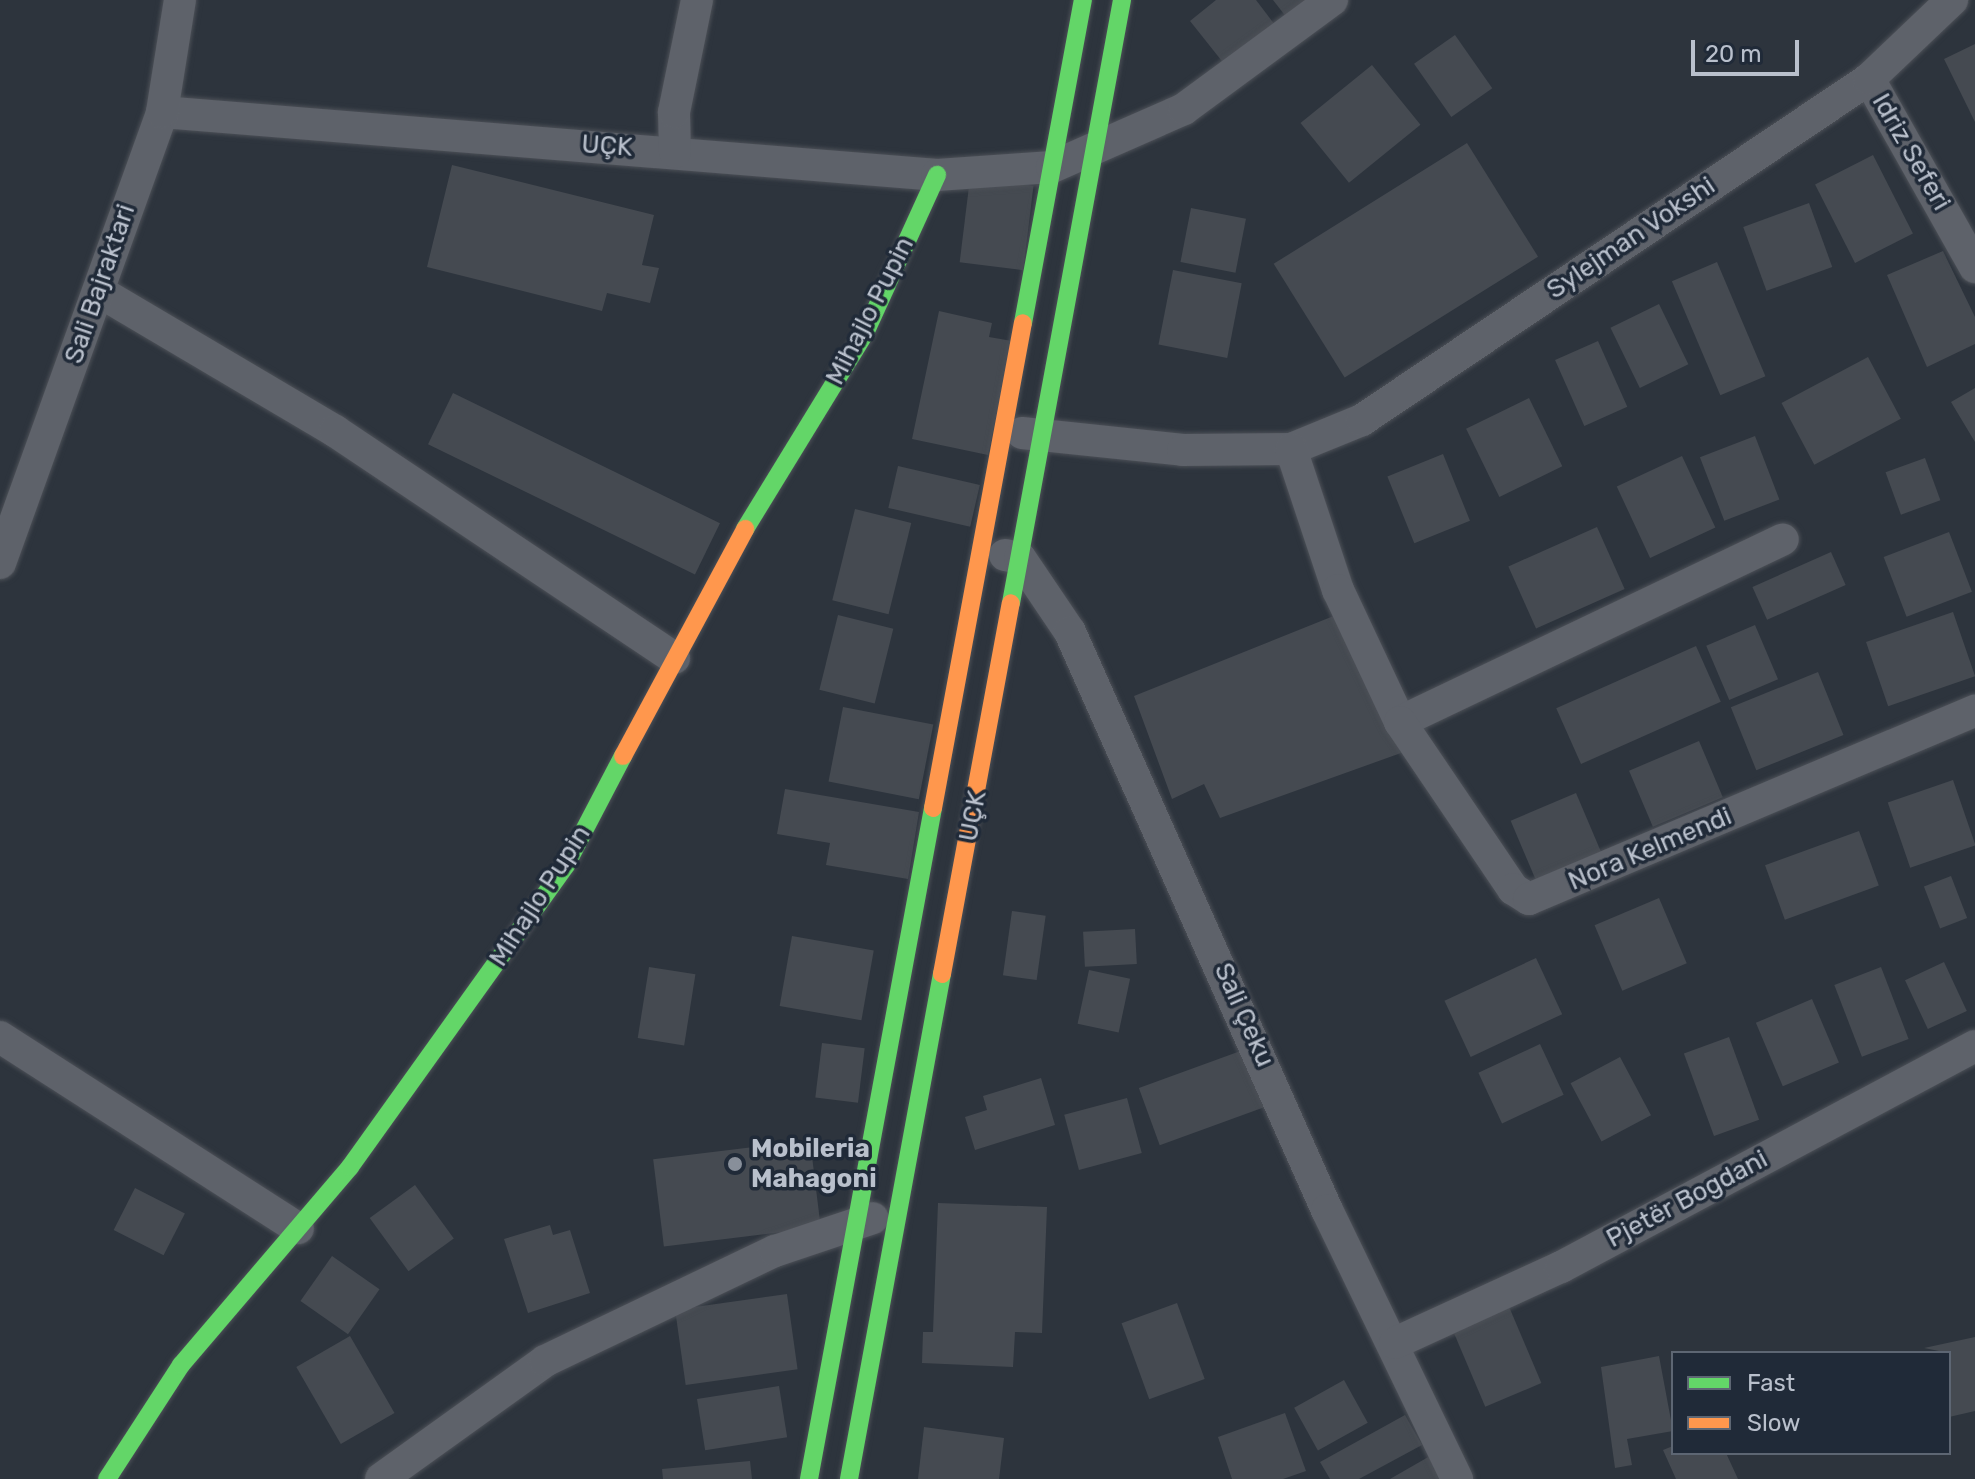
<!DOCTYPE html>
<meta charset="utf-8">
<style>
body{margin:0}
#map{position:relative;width:1975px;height:1479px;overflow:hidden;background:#2d343d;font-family:Rubik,sans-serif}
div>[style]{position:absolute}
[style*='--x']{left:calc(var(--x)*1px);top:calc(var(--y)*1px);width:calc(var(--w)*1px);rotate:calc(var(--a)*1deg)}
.building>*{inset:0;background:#454a51;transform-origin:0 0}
.roads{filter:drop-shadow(0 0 2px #4c5057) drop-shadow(0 0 2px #4c5057)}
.street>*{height:32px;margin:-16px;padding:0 16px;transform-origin:16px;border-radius:16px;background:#5e626a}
.fast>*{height:18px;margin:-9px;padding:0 9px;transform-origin:9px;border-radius:9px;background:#63d668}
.slow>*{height:18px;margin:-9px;padding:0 9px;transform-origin:9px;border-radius:9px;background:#ff974d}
.dots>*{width:22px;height:22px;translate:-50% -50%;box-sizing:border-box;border:4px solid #202a38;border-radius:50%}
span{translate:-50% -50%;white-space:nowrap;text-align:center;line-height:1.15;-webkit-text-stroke:7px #202a38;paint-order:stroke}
.street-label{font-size:26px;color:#b9c0cc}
.poi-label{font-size:26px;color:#b9c0cc;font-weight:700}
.left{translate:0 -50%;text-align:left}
.legend{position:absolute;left:1671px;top:1351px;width:280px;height:104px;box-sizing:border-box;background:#202a38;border:2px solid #5d6673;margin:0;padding:10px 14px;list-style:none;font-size:24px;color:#b9c0cc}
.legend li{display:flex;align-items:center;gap:16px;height:40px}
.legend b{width:40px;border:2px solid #5d6673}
.scale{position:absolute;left:1691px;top:40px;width:108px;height:36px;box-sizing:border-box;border:4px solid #b9c0cc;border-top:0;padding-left:10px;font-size:24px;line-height:28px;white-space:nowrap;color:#b9c0cc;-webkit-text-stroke:6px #202a38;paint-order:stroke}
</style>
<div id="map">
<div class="building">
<i style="clip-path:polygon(1216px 0,1256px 0,1275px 25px,1225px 65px,1190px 21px)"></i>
<i style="clip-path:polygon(1273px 0,1310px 0,1287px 18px)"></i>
<i style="left:1455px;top:35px;width:65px;height:50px;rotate:55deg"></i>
<i style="clip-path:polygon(1975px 44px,1975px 122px,1944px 59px)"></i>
<i style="left:1372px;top:65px;width:77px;height:92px;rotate:51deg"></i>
<i style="left:1467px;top:143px;width:134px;height:228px;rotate:58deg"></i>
<i style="left:1873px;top:155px;width:88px;height:65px;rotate:63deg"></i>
<i style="clip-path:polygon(452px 165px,654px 215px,642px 265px,659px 268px,650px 303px,607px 293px,602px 311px,427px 267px)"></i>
<i style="left:970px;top:178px;width:64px;height:85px;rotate:7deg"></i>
<i style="left:1809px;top:203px;width:68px;height:70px;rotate:70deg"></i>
<i style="left:1191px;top:208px;width:56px;height:55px;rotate:11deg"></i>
<i style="clip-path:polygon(1943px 251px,1975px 317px,1975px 344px,1927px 367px,1887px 275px)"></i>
<i style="left:1717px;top:262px;width:124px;height:49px;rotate:67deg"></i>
<i style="left:1173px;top:270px;width:70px;height:76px;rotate:11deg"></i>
<i style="left:1659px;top:304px;width:67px;height:54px;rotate:64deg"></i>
<i style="clip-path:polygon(939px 311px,992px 323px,989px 337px,1012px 341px,988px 455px,912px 439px)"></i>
<i style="left:1598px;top:341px;width:72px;height:47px;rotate:66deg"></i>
<i style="left:1868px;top:357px;width:70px;height:98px;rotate:62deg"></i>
<i style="clip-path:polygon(1975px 388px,1975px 442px,1951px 402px)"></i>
<i style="left:453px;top:393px;width:297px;height:57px;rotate:26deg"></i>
<i style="left:1529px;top:398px;width:76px;height:70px;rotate:64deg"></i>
<i style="left:1755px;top:436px;width:68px;height:59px;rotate:69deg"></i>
<i style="left:1443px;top:454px;width:72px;height:60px;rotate:68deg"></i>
<i style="left:1682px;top:456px;width:79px;height:72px;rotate:65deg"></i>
<i style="left:1925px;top:458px;width:45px;height:42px;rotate:70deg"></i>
<i style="left:898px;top:466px;width:84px;height:43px;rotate:13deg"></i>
<i style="left:855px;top:509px;width:58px;height:94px;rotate:14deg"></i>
<i style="left:1597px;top:527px;width:68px;height:97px;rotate:66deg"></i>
<i style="left:1949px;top:532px;width:64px;height:70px;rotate:69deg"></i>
<i style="left:1831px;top:552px;width:36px;height:86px;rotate:66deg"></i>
<i style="left:1953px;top:612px;width:68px;height:92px;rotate:71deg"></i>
<i style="left:838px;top:615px;width:57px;height:77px;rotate:14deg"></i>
<i style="clip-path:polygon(1336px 615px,1401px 753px,1220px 818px,1204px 784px,1172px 799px,1134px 696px)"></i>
<i style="left:1755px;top:625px;width:59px;height:53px;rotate:67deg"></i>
<i style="left:1696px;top:646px;width:61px;height:153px;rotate:66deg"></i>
<i style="left:1818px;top:672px;width:68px;height:94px;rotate:68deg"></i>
<i style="left:843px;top:707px;width:92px;height:76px;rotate:11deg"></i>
<i style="left:1699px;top:741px;width:61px;height:76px;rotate:67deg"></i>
<i style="left:1953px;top:780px;width:69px;height:69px;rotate:71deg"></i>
<i style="clip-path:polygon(785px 789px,919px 812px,908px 879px,826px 865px,830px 843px,777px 834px)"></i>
<i style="left:1576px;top:793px;width:65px;height:71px;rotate:67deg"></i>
<i style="left:1859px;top:831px;width:58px;height:100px;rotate:70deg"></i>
<i style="left:1951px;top:876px;width:45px;height:29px;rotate:69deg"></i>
<i style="left:1659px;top:898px;width:71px;height:70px;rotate:67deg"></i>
<i style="left:1012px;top:911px;width:34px;height:65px;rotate:8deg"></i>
<i style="left:1135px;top:929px;width:35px;height:52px;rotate:87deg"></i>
<i style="left:792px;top:936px;width:83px;height:71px;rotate:10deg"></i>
<i style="left:1536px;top:958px;width:62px;height:101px;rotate:65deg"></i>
<i style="left:1944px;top:962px;width:54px;height:43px;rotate:65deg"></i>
<i style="left:649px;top:967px;width:47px;height:72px;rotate:9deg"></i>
<i style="left:1881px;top:967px;width:77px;height:50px;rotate:69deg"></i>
<i style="left:1089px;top:970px;width:42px;height:55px;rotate:12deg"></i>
<i style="left:1812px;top:999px;width:69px;height:61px;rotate:67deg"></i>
<i style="left:1729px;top:1037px;width:88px;height:48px;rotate:70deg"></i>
<i style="left:822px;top:1043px;width:43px;height:55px;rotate:7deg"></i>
<i style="left:1540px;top:1044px;width:56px;height:68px;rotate:65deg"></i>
<i style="left:1246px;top:1049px;width:61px;height:114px;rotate:70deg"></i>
<i style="left:1620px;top:1057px;width:66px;height:56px;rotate:62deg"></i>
<i style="clip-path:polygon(1041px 1078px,1055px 1125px,975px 1150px,965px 1117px,987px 1110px,983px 1096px)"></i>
<i style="left:1127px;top:1098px;width:57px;height:65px;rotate:75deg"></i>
<i style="left:810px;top:1140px;width:88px;height:158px;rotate:83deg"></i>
<i style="left:415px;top:1185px;width:66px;height:56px;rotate:54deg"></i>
<i style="left:135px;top:1188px;width:56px;height:47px;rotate:27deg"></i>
<i style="clip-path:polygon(938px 1203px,1047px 1207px,1042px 1333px,1015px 1332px,1013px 1367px,922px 1363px,923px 1332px,933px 1332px)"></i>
<i style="clip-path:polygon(550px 1225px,553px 1235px,570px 1230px,590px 1293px,528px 1313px,504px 1239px)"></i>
<i style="left:332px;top:1256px;width:58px;height:55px;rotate:35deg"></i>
<i style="left:787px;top:1294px;width:76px;height:113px;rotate:82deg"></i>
<i style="left:1507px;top:1302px;width:88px;height:61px;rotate:67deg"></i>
<i style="left:1177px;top:1303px;width:81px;height:59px;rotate:70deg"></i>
<i style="left:350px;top:1336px;width:89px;height:62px;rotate:60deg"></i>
<i style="clip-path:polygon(1975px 1337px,1975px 1411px,1949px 1417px,1949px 1353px,1924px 1348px)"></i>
<i style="clip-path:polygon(1659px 1356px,1673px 1431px,1627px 1439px,1632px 1465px,1615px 1468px,1601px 1367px)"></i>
<i style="left:1344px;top:1380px;width:49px;height:57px;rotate:61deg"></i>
<i style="left:779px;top:1386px;width:52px;height:83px;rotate:81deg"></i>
<i style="clip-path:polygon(1285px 1413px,1306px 1471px,1283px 1479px,1232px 1479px,1218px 1437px)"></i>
<i style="clip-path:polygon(1405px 1415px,1422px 1445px,1359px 1479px,1330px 1479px,1320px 1462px)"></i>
<i style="clip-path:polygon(924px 1427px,1004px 1438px,999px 1479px,918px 1479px)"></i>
<i style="clip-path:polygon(1673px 1446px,1673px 1453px,1726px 1453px,1738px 1479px,1676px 1479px,1663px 1450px)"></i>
<i style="clip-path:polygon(1430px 1456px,1443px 1479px,1390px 1479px)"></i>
<i style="clip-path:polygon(750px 1461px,752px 1479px,663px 1479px,662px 1469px)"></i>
</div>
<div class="roads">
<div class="street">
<i style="--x:1869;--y:79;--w:216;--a:60.6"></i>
<i style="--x:162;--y:112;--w:778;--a:4.65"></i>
<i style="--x:937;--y:175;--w:115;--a:-4"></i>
<i style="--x:1052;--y:167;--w:144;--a:-23.7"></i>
<i style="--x:1184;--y:109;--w:184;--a:-36.4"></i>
<i style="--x:675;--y:152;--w:40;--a:-91.4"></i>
<i style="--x:674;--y:112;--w:114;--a:-78.4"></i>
<i style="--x:100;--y:292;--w:273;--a:30.6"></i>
<i style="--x:335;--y:431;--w:408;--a:33.8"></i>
<i style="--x:1022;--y:433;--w:162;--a:6"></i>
<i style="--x:1183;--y:450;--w:108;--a:-0.5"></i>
<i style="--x:1291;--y:449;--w:77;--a:-22.2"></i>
<i style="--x:1362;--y:420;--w:611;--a:-33.92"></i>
<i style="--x:1869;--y:79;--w:115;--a:-43.6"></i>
<i style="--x:1291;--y:449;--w:149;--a:71.6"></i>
<i style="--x:1338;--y:590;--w:146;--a:64.8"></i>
<i style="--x:1400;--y:722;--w:424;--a:-25.5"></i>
<i style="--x:1005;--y:555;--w:15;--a:11"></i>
<i style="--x:1020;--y:558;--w:89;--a:56"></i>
<i style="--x:1070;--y:632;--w:633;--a:66.03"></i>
<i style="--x:1327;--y:1210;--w:299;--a:64.2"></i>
<i style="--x:0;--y:563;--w:479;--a:-70.2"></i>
<i style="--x:162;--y:112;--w:113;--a:-80.9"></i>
<i style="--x:1400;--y:722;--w:202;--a:55.9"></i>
<i style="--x:1513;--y:889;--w:19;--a:32"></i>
<i style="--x:1529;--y:899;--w:484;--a:-22.9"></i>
<i style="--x:0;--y:1037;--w:354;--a:32.7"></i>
<i style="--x:1395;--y:1343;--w:183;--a:-24.6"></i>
<i style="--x:1561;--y:1267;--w:469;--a:-28.1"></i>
<i style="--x:381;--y:1479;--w:202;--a:-35.7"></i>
<i style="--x:545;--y:1361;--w:255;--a:-25.6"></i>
<i style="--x:775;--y:1251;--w:103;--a:-18.6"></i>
</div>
<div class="fast">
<i style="--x:1023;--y:323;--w:329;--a:-79.5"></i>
<i style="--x:745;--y:529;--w:230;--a:-58.5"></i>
<i style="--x:865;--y:333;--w:174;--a:-65.5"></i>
<i style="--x:1011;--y:603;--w:613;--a:-79.57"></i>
<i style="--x:107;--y:1479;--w:136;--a:-57"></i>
<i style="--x:181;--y:1365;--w:260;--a:-49.5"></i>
<i style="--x:350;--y:1167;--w:371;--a:-54.4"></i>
<i style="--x:566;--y:865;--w:123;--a:-62.4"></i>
<i style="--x:809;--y:1479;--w:682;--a:-79.53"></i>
<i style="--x:849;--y:1479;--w:513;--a:-79.57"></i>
</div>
<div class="slow">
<i style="--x:623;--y:756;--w:258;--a:-61.7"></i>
<i style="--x:933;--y:808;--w:493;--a:-79.5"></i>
<i style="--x:942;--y:974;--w:377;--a:-79.5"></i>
</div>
</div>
<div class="dots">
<i style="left:735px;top:1164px;background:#888f9a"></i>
</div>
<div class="street-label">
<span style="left:607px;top:146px;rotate:4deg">UÇK</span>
<span style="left:1911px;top:152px;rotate:60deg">Idriz Seferi</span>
<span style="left:1631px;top:238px;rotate:-34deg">Sylejman Vokshi</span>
<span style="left:100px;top:284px;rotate:-71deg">Sali Bajraktari</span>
<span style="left:870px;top:311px;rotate:-63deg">Mihajlo Pupin</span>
<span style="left:973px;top:816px;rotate:-79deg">UÇK</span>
<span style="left:1650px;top:849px;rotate:-23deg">Nora Kelmendi</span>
<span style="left:540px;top:896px;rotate:-57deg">Mihajlo Pupin</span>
<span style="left:1244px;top:1015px;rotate:66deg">Sali Çeku</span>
<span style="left:1687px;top:1199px;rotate:-28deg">Pjetër Bogdani</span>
</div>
<div class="poi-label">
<span class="left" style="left:751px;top:1164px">Mobileria<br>Mahagoni</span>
</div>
<ul class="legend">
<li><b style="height:10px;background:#63d668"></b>Fast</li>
<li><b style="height:10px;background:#ff974d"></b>Slow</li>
</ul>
<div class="scale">20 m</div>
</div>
